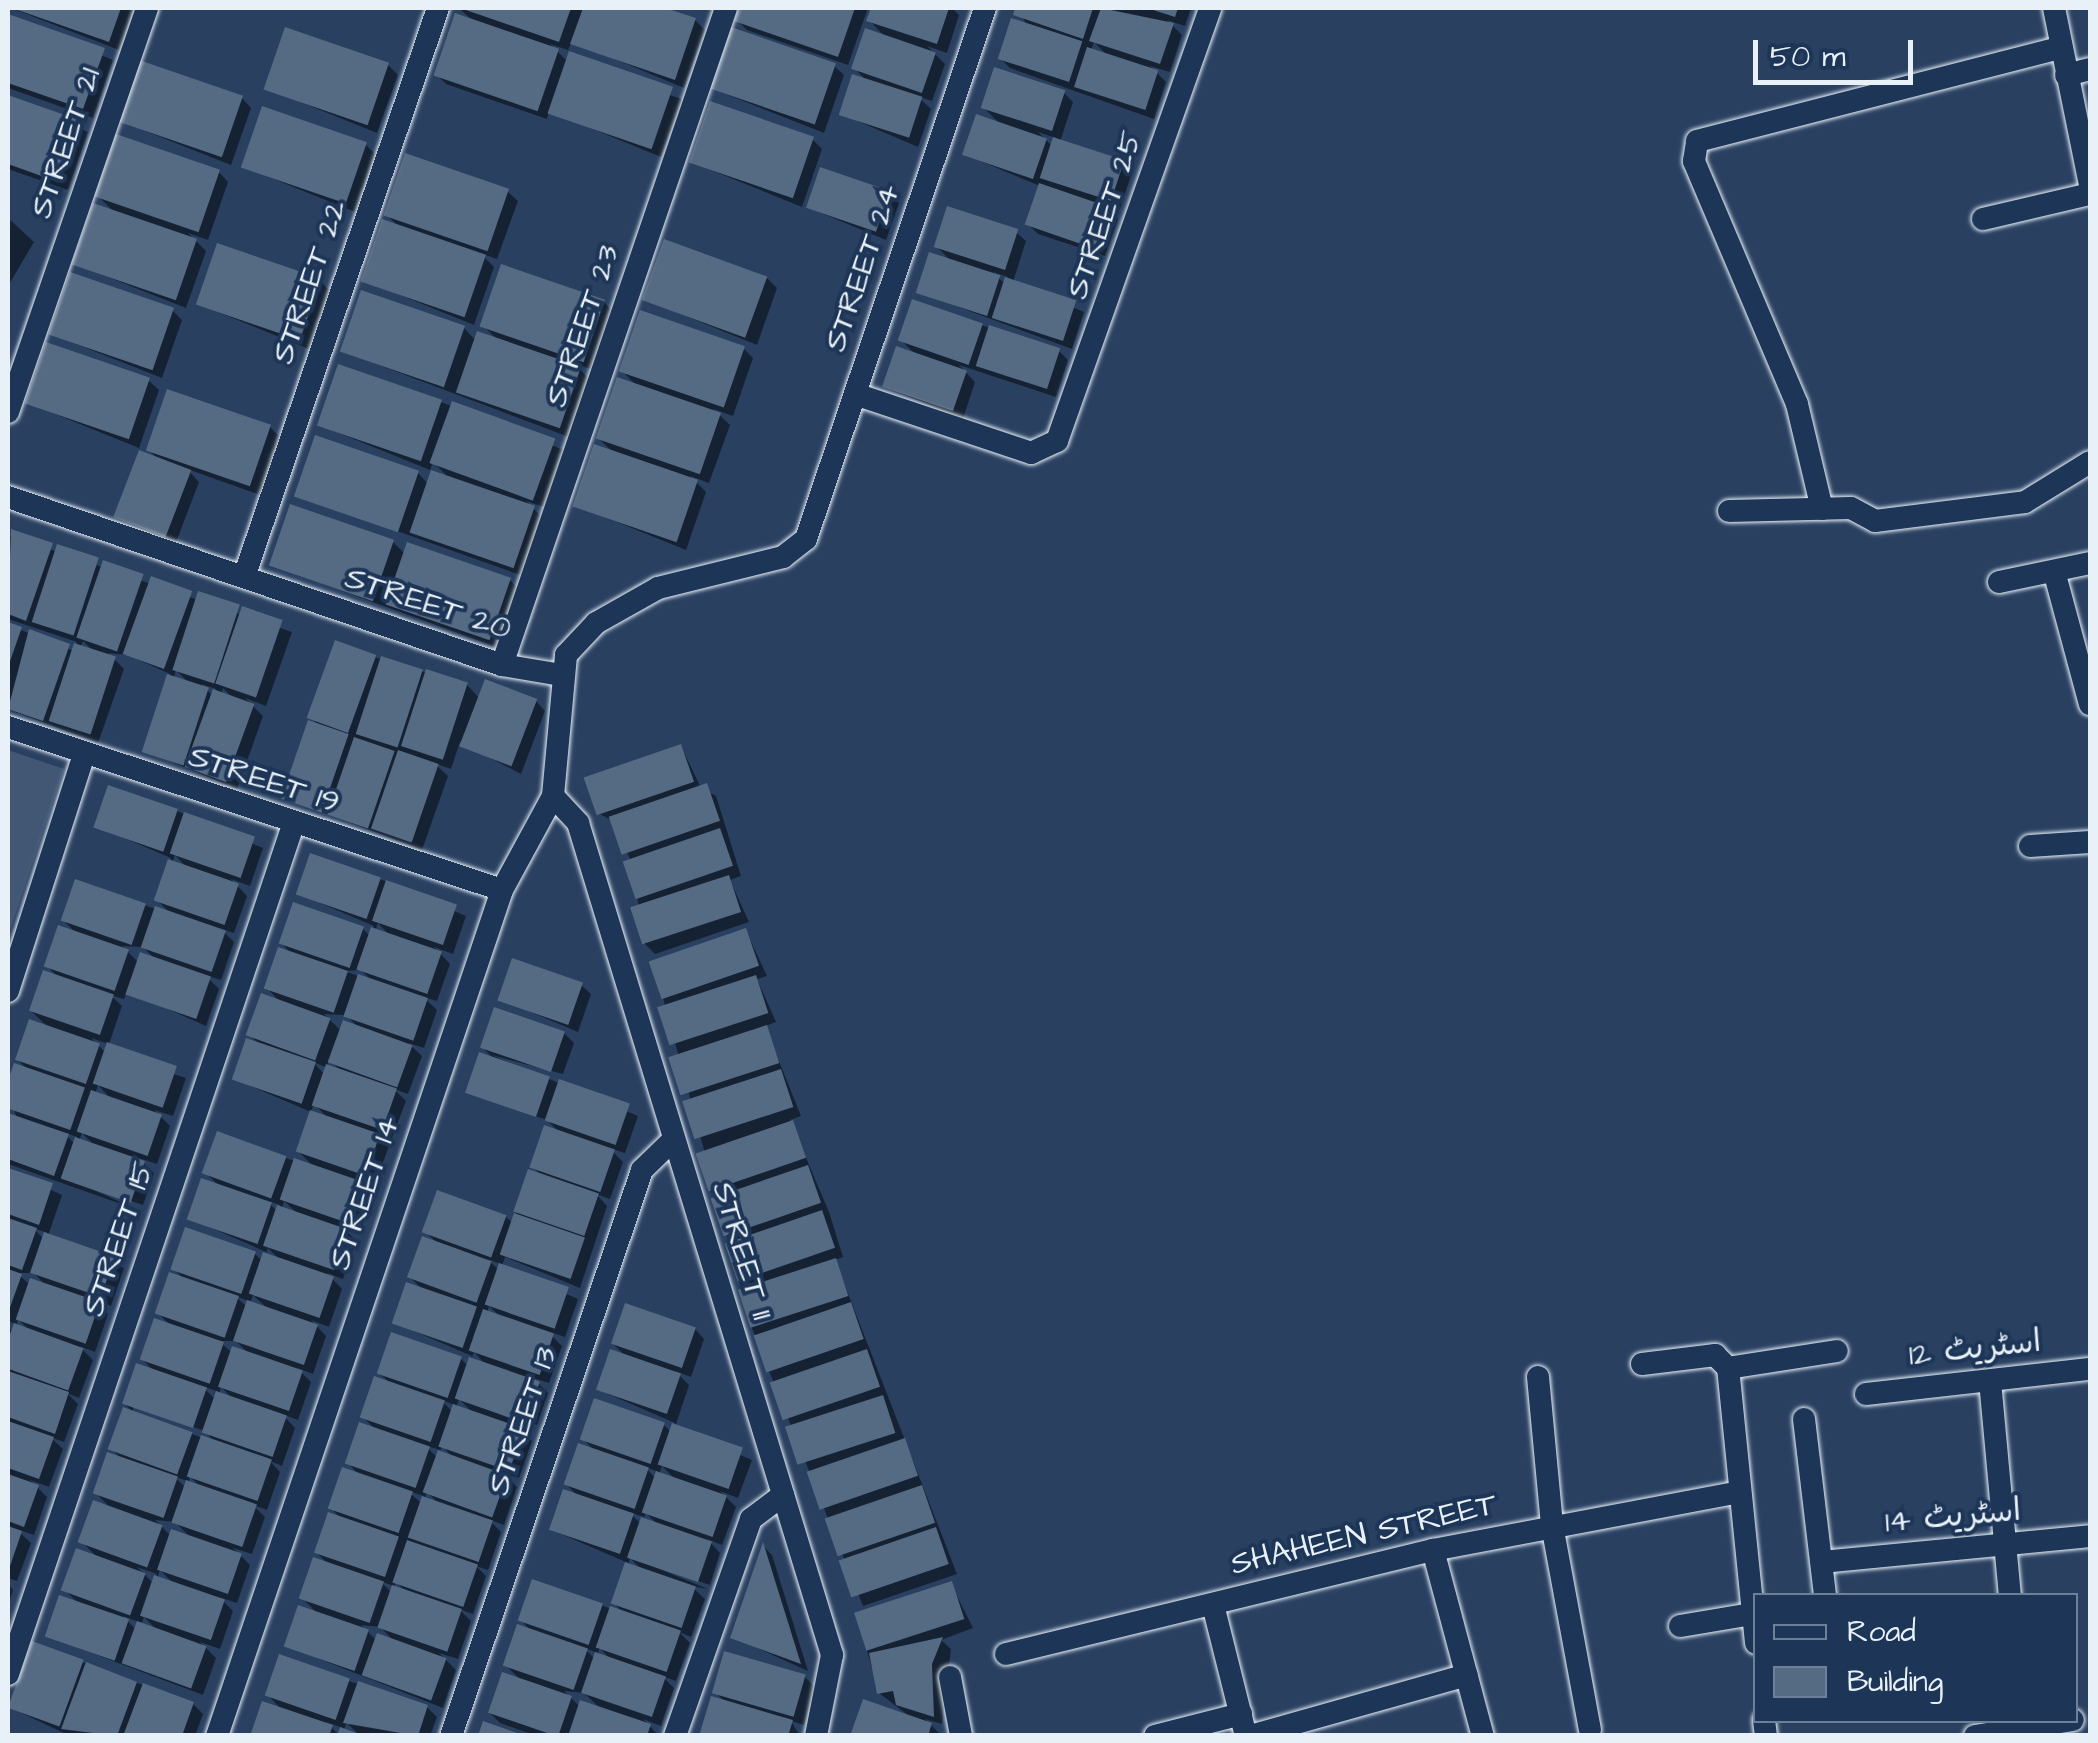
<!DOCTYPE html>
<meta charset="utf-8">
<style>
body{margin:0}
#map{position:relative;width:2098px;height:1743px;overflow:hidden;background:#294061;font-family:"Architects Daughter","Playpen Sans Arabic",sans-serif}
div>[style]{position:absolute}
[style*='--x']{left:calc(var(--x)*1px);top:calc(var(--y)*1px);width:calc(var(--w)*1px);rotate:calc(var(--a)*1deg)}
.green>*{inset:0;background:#415774}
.shadow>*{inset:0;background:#0007}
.building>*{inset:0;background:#556a83;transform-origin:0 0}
.roads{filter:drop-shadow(0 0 2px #e8f1f8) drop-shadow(0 0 2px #e8f1f8)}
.minor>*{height:22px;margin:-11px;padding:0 11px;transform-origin:11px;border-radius:11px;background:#1d3557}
span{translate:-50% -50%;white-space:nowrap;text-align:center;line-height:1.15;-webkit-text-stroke:8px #1d3557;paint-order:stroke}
.street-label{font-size:32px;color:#e8f1f8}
.frame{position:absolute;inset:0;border:10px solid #e8f1f8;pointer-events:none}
.legend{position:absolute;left:1753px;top:1593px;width:325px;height:130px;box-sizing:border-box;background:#1d3557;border:2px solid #6e8097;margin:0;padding:12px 18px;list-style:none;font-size:30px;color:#e8f1f8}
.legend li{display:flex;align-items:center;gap:20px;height:50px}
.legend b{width:50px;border:2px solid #6e8097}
.scale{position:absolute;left:1753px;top:40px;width:160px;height:45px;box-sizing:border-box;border:5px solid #e8f1f8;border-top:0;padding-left:12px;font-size:30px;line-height:35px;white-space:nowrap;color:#e8f1f8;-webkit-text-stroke:8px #1d3557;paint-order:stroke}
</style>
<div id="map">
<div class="green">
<i style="clip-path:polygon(8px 750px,64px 769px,8px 936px)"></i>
</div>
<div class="shadow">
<i style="clip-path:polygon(11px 8px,134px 8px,119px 50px)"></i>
<i style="clip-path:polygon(459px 8px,658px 8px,695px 20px,705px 30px,684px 88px,572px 41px,568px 50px,550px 44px,568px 62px,682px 99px,661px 157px,549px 111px,547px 119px,446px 84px,436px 74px,475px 23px)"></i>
<i style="clip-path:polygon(741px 8px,868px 8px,848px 65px,747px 30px,737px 20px)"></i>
<i style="clip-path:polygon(874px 8px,952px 8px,959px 15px,947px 53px,927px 46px,945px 64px,932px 101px,917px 96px,931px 109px,918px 147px,841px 114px,869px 83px,855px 69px,886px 38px,869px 20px)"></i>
<i style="clip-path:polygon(evenodd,1018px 8px,1191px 8px,1185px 26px,1167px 20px,1182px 35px,1170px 72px,1150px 66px,1166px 82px,1154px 119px,1010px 68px,1000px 58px,1027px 26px,1018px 8px,1094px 42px,1108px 56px,1091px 51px,1094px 42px)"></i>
<i style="clip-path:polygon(8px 17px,113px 60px,93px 118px,8px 88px)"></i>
<i style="clip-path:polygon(388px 65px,398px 75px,377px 133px,266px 88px)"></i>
<i style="clip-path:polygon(834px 66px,844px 75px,824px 133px,713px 89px)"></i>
<i style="clip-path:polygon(evenodd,1064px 93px,1073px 102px,1060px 142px,1132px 172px,1120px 209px,1102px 203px,1118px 219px,1105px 256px,1038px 234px,1028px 224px,1040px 186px,966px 155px,1001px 125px,983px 107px,1064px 93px,1038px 132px,1056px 138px,1053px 147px,1038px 132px)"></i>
<i style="clip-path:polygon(8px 98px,88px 132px,68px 190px,8px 169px)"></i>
<i style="clip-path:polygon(242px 98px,251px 108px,231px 165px,120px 121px)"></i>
<i style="clip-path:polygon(812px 139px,822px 149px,802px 207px,691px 162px)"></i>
<i style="clip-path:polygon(365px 144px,375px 154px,355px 212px,244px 167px)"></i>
<i style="clip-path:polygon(219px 172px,228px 182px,208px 240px,188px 233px,206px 251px,186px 308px,75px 264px,115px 213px,97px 195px)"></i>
<i style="clip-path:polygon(508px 192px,518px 201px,497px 259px,480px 253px,494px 267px,474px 325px,363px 280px,400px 228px,386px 214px)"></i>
<i style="clip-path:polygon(889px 193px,899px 203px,886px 240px,809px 208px)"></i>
<i style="clip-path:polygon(8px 218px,34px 242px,8px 286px)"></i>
<i style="clip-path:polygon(evenodd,1016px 232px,1026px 241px,1013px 282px,1084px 312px,1072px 349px,918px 292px,952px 262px,936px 246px,1016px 232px,993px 272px,1008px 277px,1005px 284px,993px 272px)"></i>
<i style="clip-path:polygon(767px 278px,777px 288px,757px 345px,646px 300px)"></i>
<i style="clip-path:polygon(320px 281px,330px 291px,309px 349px,198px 304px)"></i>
<i style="clip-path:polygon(604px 302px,613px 312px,593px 370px,574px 363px,589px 379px,569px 437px,342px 351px,464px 328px,476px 341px,498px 340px,482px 325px)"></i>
<i style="clip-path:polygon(173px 311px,182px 320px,162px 378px,51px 334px)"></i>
<i style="clip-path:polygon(981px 325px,1059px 351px,1068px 360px,1056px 397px,959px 365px,975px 382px,963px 419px,885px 387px,917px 356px,901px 340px)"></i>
<i style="clip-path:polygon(743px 348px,753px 358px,733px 416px,713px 409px,730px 425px,709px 483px,690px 476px,706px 492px,686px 550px,575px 505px,615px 454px,598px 438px,638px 387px,622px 371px)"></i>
<i style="clip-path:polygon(149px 381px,159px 390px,139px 448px,28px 403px)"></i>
<i style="clip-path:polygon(441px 402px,564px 450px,544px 507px,526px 501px,543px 518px,523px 576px,296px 495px,418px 473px,428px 484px,451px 480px,433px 462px,430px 470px,319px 425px)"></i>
<i style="clip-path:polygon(270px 427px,280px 437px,260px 495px,187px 469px,199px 482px,175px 545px,116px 517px,160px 461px,149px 450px)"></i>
<i style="clip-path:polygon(evenodd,8px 535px,292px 632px,266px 706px,245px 698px,263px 716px,237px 789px,143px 750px,170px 674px,128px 655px,108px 653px,124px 669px,98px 743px,8px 709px,8px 625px,74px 651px,77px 642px,8px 619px,8px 535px,83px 641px,94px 652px,80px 648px,83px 641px,8px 535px,176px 670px,190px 684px,174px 678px,176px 670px,8px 535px,201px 684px,216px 689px,213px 696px,201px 684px,8px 535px,223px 688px,235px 700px,221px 695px,223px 688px)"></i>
<i style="clip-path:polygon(393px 542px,405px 554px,510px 580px,519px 590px,499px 648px,271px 565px)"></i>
<i style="clip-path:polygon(374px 657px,467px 685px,480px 699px,536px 701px,545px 711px,521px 774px,460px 742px,451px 769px,434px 763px,448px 776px,422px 850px,283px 797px,321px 727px,310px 717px)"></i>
<i style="clip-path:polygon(681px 746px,701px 788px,716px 796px,741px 876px,730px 880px,749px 922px,655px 954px,645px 944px,631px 861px,613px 821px,598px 813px)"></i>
<i style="clip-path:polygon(evenodd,177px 811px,263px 848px,250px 886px,231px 879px,247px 896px,234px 933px,221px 929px,234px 942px,221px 980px,205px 975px,219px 989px,206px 1026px,127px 991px,124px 999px,110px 995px,122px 1006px,109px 1044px,91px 1038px,106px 1053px,186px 1078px,173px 1116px,154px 1110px,170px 1126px,157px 1164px,138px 1158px,154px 1173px,143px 1205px,71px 1180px,141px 1211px,8px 1164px,8px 1116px,17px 1119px,8px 1090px,16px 1067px,29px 1071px,18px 1060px,49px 1028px,31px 1011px,59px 978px,47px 966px,78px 935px,63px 920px,144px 905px,171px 914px,157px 900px,171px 858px,96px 826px,177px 811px,175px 855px,188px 869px,172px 863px,175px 855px,177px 811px,122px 946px,143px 947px,157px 961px,139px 963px,122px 946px,177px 811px,98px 1085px,112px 1100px,95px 1094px,98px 1085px,177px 811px,63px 1132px,77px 1137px,75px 1144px,63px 1132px,177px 811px,82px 1133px,95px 1146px,79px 1141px,82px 1133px)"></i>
<i style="clip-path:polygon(evenodd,380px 879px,466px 916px,453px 954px,434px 947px,450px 964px,437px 1001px,423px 997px,437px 1010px,424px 1048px,408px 1043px,422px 1056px,408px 1094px,394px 1089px,406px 1101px,392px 1138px,375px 1132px,389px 1146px,375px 1184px,356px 1177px,373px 1194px,360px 1232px,341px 1225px,356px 1241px,343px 1279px,327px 1273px,342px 1289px,329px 1327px,311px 1320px,326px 1336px,313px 1374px,297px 1368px,311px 1382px,298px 1420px,282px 1414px,295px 1428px,282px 1466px,270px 1461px,280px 1472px,267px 1510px,253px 1505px,265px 1517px,252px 1554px,233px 1548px,250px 1565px,237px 1603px,219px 1597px,233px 1611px,220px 1649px,200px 1642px,216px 1658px,203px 1695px,47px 1636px,79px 1604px,64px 1589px,99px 1559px,81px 1541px,112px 1510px,96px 1493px,123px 1460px,111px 1448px,135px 1414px,125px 1404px,155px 1372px,142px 1359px,171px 1326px,157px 1312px,185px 1280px,173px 1268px,255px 1254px,263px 1262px,266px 1252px,189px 1218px,219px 1186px,205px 1172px,286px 1158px,315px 1168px,298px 1151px,329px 1119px,314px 1104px,311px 1112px,234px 1079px,261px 1046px,249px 1034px,281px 1003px,266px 987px,293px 955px,281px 943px,362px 928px,370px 936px,374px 926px,299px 894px,380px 879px,378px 923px,391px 937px,375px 931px,378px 923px,380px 879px,361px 970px,373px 982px,345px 971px,361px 970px,380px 879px,324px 1014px,346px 1015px,359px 1028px,341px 1031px,324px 1014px,380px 879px,329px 1059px,342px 1072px,327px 1067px,329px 1059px,380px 879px,313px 1062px,328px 1068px,325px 1075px,313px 1062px,380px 879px,266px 1200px,280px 1205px,278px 1212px,266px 1200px,380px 879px,284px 1201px,298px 1214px,282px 1209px,284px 1201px,380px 879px,268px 1248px,281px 1261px,265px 1256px,268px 1248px,380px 879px,253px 1295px,268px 1309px,250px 1303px,253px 1295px,380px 879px,235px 1296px,249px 1301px,247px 1307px,235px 1296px,380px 879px,219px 1341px,236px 1341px,249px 1354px,232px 1353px,219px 1341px,380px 879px,202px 1386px,219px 1392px,216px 1400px,202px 1386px,380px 879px,221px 1387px,234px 1400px,219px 1395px,221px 1387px,380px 879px,133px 1406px,205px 1431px,215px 1443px,133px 1411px,133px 1406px,380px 879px,175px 1477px,188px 1481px,186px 1488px,175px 1477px,380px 879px,190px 1477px,202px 1488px,188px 1484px,190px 1477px,380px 879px,155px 1520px,175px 1522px,191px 1538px,171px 1536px,155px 1520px,380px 879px,137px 1567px,157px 1574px,154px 1584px,137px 1567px,380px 879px,160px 1570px,174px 1584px,157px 1579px,160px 1570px,380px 879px,123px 1616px,139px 1622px,136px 1630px,123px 1616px,380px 879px,144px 1617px,158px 1631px,141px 1625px,144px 1617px)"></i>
<i style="clip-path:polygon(746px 931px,767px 976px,757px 979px,776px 1022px,765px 1026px,801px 1116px,790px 1120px,829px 1212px,843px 1257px,835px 1260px,957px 1574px,863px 1606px,752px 1328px,663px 998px)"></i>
<i style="clip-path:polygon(581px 985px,591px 994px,578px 1032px,500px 999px)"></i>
<i style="clip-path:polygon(evenodd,564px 1033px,574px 1043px,563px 1074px,491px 1055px,638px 1116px,625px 1153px,609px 1148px,623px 1162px,610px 1199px,596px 1194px,607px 1206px,580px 1288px,505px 1257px,502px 1266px,578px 1299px,565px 1337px,547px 1331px,562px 1346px,549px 1383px,533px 1378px,548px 1393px,537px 1425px,465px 1400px,536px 1429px,516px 1424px,532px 1441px,519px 1478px,503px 1473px,517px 1487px,504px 1525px,488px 1519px,501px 1532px,488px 1570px,476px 1566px,486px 1576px,473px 1614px,459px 1609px,471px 1621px,458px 1659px,439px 1653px,456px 1670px,443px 1708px,287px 1646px,319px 1615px,302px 1598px,329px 1565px,317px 1553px,341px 1519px,331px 1508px,361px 1477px,348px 1463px,377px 1431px,363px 1417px,391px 1384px,379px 1373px,460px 1358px,468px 1366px,472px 1356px,395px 1323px,424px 1291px,410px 1277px,439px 1245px,425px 1231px,506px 1217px,513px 1223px,529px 1172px,543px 1177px,532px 1166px,561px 1134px,547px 1120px,467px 1093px,495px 1060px,483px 1048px,564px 1033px,487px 1259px,501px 1264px,499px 1270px,487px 1259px,564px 1033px,489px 1306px,502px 1318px,487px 1313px,489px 1306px,564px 1033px,474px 1352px,487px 1366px,471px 1360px,474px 1352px,564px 1033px,459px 1399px,474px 1414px,456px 1408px,459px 1399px,564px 1033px,441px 1400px,455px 1405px,453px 1412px,441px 1400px,564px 1033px,424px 1445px,440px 1450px,438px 1458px,424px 1445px,564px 1033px,442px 1446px,455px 1459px,439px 1454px,442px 1446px,564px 1033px,408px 1491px,424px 1496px,422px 1504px,408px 1491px,564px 1033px,427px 1492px,440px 1505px,424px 1499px,427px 1492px,564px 1033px,380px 1581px,394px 1586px,392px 1593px,380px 1581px,564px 1033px,396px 1582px,407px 1593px,394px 1588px,396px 1582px,564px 1033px,361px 1625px,380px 1627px,396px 1643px,377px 1641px,361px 1625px)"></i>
<i style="clip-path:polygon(evenodd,8px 1170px,62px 1195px,48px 1236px,124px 1268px,111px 1306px,95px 1300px,108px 1314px,95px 1352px,79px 1346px,93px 1360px,79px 1398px,67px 1393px,78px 1404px,64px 1442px,50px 1437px,63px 1449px,49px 1487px,30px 1480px,47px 1497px,34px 1535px,16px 1529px,31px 1543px,17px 1581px,8px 1578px,8px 1326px,13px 1332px,16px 1324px,8px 1321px,8px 1170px,33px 1228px,47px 1233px,44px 1239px,33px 1228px,8px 1170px,17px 1273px,34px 1273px,46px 1286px,30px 1285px,17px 1273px,8px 1170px,18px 1319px,31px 1332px,16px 1327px,18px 1319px)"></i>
<i style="clip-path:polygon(evenodd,695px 1329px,704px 1339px,691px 1377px,675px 1371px,689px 1385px,675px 1427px,752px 1460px,738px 1498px,720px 1491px,736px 1507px,722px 1545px,707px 1539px,720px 1553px,710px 1585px,638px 1560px,708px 1589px,691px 1586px,705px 1599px,691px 1637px,679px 1632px,690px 1643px,676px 1681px,662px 1676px,674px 1688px,661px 1726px,643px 1719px,659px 1736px,537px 1736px,500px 1723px,490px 1713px,522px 1681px,505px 1665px,532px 1632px,520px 1619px,601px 1605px,624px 1614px,614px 1603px,628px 1563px,552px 1530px,580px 1498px,566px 1484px,595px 1451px,583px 1439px,664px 1425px,672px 1433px,675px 1423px,599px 1390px,627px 1357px,613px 1344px,695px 1329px,662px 1466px,677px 1481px,659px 1475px,662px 1466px,695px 1329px,645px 1467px,659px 1472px,656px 1479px,645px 1467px,695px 1329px,629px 1512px,644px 1517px,641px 1524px,629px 1512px,695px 1329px,646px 1513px,658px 1525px,643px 1520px,646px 1513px,695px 1329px,630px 1558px,643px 1571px,628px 1566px,630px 1558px,695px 1329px,584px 1648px,598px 1653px,595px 1659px,584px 1648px,695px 1329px,600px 1648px,611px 1660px,597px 1655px,600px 1648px,695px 1329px,564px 1691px,584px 1693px,601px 1709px,580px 1707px,564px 1691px)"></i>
<i style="clip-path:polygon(764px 1547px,772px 1555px,808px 1671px,733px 1637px)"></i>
<i style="clip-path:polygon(8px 1584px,13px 1590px,8px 1606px)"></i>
<i style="clip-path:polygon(951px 1584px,973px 1628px,941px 1640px,951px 1649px,942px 1724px,925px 1719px,941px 1735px,853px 1736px,913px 1719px,879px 1693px,857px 1615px)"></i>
<i style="clip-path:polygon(82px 1662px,193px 1704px,203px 1714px,195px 1736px,68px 1735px,9px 1707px)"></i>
<i style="clip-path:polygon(805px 1677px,815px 1687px,804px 1725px,791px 1721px,800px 1736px,702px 1736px,725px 1702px,715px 1692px)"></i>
<i style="clip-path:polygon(349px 1681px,427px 1707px,437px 1717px,430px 1736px,360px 1736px,347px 1723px,340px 1736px,343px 1728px,326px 1722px,340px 1736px,252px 1736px,283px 1711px,268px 1695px)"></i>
</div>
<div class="building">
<i style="clip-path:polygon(12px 8px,121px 8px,109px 42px)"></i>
<i style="clip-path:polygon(460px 8px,571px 8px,559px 42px)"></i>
<i style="clip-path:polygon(583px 8px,665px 8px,696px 18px,675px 80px,570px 44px)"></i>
<i style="clip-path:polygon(739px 8px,855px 8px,838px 57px,734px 21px)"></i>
<i style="clip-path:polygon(871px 8px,949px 8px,937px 44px,866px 21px)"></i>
<i style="clip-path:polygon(1015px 8px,1093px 8px,1083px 39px,1013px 15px)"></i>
<i style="clip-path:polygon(1101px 8px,1174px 23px,1160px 64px,1089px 41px)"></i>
<i style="clip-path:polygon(1147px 8px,1178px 8px,1175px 17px)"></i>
<i style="left:455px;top:13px;width:110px;height:66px;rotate:19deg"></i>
<i style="clip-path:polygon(8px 14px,105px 48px,83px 109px,8px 83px)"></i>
<i style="left:1011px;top:18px;width:75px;height:43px;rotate:18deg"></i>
<i style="left:285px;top:27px;width:110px;height:66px;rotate:19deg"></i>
<i style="left:731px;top:27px;width:111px;height:65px;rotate:19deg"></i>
<i style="left:865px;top:28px;width:75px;height:43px;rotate:19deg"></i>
<i style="left:1087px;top:47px;width:75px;height:42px;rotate:18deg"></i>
<i style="left:569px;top:51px;width:110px;height:66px;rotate:19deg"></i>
<i style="left:139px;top:60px;width:110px;height:65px;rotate:19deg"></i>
<i style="left:994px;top:67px;width:75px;height:43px;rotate:18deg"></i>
<i style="left:852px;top:74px;width:74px;height:43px;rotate:18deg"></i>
<i style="clip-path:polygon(8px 95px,79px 120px,58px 182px,8px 164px)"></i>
<i style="left:710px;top:101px;width:110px;height:65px;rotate:19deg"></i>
<i style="left:262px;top:106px;width:111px;height:65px;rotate:19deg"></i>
<i style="left:976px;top:114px;width:75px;height:43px;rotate:19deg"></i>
<i style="left:116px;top:134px;width:110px;height:66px;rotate:19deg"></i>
<i style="left:1053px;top:137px;width:75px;height:43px;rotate:18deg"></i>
<i style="left:405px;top:153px;width:110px;height:66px;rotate:19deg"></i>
<i style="left:820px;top:167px;width:74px;height:43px;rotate:19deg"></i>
<i style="left:1039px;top:183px;width:74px;height:44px;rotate:19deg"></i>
<i style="left:93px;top:203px;width:110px;height:65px;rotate:19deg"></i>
<i style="left:947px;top:206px;width:75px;height:43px;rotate:18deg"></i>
<i style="left:382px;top:219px;width:110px;height:66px;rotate:19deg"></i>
<i style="left:664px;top:239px;width:110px;height:65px;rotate:20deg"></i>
<i style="left:217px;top:243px;width:110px;height:65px;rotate:19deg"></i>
<i style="left:929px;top:252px;width:75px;height:43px;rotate:18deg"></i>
<i style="left:501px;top:264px;width:110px;height:66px;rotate:19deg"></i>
<i style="left:70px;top:272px;width:110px;height:66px;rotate:19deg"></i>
<i style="left:1005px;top:277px;width:75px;height:43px;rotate:18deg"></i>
<i style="left:361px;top:290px;width:110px;height:65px;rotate:19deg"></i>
<i style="left:912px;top:299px;width:75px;height:44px;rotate:19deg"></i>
<i style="left:640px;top:310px;width:111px;height:65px;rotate:19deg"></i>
<i style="left:989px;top:325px;width:75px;height:43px;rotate:18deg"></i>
<i style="left:477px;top:331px;width:110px;height:65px;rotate:19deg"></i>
<i style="left:46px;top:342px;width:110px;height:65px;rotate:19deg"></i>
<i style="left:896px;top:346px;width:75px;height:43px;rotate:19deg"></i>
<i style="left:338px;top:364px;width:110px;height:65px;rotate:19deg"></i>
<i style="left:617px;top:377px;width:110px;height:65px;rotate:19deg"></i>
<i style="left:167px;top:389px;width:110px;height:65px;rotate:19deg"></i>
<i style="left:452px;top:401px;width:110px;height:66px;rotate:20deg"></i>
<i style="left:315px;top:435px;width:110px;height:65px;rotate:19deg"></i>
<i style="left:594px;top:444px;width:110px;height:66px;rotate:19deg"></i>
<i style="left:139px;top:450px;width:56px;height:72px;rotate:21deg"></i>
<i style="left:431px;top:470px;width:110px;height:66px;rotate:19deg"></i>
<i style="left:290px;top:504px;width:110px;height:65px;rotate:19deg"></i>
<i style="clip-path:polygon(11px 529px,53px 543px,26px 621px,8px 614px)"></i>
<i style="left:407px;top:542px;width:110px;height:66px;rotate:19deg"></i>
<i style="left:57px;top:544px;width:44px;height:82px;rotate:18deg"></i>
<i style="left:103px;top:560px;width:43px;height:82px;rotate:19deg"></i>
<i style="left:151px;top:576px;width:44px;height:83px;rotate:20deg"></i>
<i style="left:198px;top:591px;width:44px;height:83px;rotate:18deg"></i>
<i style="left:242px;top:606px;width:43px;height:82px;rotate:19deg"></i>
<i style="clip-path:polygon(8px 622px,22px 627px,8px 667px)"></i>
<i style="clip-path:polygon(29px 629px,70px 644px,43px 721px,8px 709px)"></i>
<i style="left:335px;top:640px;width:44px;height:83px;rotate:20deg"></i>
<i style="left:74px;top:643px;width:44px;height:82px;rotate:18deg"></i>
<i style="left:381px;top:656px;width:44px;height:82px;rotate:18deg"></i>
<i style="left:426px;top:669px;width:44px;height:81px;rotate:18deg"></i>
<i style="left:167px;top:674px;width:44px;height:82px;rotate:18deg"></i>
<i style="left:485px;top:679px;width:56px;height:72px;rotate:21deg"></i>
<i style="left:213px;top:689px;width:44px;height:83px;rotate:20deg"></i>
<i style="left:308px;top:720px;width:43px;height:83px;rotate:19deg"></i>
<i style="left:354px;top:737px;width:43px;height:82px;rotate:19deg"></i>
<i style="left:681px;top:744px;width:40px;height:103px;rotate:71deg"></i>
<i style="left:398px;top:750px;width:43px;height:83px;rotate:19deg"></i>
<i style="left:707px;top:783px;width:40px;height:104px;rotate:71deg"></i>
<i style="left:108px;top:785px;width:74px;height:45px;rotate:19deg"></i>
<i style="left:184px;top:812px;width:75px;height:44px;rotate:19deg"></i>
<i style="left:720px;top:828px;width:40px;height:103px;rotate:71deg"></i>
<i style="left:310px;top:853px;width:75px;height:44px;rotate:19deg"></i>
<i style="left:168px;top:859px;width:75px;height:44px;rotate:19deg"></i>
<i style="left:729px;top:875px;width:39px;height:104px;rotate:72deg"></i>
<i style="left:75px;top:879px;width:75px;height:44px;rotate:19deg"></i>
<i style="left:386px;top:880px;width:75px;height:43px;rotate:19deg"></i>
<i style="left:293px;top:902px;width:75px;height:44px;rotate:19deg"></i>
<i style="left:155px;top:906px;width:75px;height:44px;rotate:19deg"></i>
<i style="left:58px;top:925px;width:75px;height:44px;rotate:19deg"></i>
<i style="left:371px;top:927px;width:75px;height:45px;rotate:19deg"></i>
<i style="left:746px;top:928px;width:40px;height:103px;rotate:71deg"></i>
<i style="left:278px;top:947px;width:74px;height:44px;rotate:19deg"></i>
<i style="left:140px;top:952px;width:75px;height:45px;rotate:19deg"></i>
<i style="left:512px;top:958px;width:75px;height:45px;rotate:19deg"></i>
<i style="left:43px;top:970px;width:75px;height:43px;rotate:19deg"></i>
<i style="left:358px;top:974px;width:74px;height:45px;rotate:19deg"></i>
<i style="left:756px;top:975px;width:40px;height:104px;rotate:72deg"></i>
<i style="left:261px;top:993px;width:74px;height:45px;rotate:20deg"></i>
<i style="left:494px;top:1007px;width:75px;height:43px;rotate:19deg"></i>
<i style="left:29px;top:1019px;width:75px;height:43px;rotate:19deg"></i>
<i style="left:343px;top:1020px;width:74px;height:45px;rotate:20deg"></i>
<i style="left:767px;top:1025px;width:40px;height:104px;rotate:72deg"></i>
<i style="left:246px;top:1038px;width:74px;height:44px;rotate:19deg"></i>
<i style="left:107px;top:1042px;width:74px;height:44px;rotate:19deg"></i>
<i style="left:479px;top:1052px;width:75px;height:43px;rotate:19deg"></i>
<i style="left:14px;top:1063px;width:75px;height:45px;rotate:19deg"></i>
<i style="left:326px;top:1064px;width:75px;height:44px;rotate:19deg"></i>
<i style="left:781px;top:1069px;width:40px;height:104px;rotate:72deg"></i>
<i style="left:559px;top:1079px;width:75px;height:44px;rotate:19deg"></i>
<i style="left:91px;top:1090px;width:75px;height:44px;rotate:19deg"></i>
<i style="left:310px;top:1110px;width:74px;height:44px;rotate:19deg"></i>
<i style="clip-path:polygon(8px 1113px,69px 1134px,54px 1176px,8px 1159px)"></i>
<i style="left:793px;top:1120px;width:40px;height:103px;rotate:71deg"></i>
<i style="left:544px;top:1125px;width:75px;height:45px;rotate:19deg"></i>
<i style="left:217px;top:1131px;width:74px;height:45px;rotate:20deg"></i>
<i style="left:75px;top:1137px;width:74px;height:44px;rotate:19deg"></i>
<i style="left:294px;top:1158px;width:75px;height:44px;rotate:19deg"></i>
<i style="left:808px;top:1165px;width:40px;height:103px;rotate:71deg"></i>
<i style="clip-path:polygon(8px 1168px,53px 1183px,39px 1225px,8px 1214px)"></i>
<i style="left:528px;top:1169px;width:75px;height:45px;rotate:19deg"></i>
<i style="left:201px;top:1178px;width:75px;height:44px;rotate:19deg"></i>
<i style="left:437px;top:1190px;width:74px;height:45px;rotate:20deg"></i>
<i style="left:277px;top:1205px;width:75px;height:43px;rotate:19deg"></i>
<i style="left:822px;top:1210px;width:40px;height:103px;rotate:71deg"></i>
<i style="left:514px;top:1213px;width:75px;height:44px;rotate:19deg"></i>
<i style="clip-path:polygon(8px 1218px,37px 1228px,22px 1270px,8px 1265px)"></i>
<i style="left:185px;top:1227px;width:75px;height:45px;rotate:19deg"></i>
<i style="left:44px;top:1232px;width:75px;height:43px;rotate:19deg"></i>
<i style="left:422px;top:1236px;width:74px;height:44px;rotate:20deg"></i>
<i style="left:263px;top:1252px;width:75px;height:44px;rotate:19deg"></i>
<i style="left:836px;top:1258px;width:40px;height:103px;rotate:72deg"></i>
<i style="left:499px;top:1263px;width:74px;height:44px;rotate:19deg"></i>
<i style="clip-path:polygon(8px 1269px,22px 1274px,8px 1313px)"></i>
<i style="left:169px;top:1272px;width:74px;height:44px;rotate:19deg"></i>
<i style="left:30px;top:1278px;width:74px;height:44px;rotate:19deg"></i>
<i style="left:406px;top:1282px;width:75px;height:44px;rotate:19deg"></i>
<i style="left:247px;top:1300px;width:75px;height:43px;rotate:19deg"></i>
<i style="left:851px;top:1302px;width:39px;height:103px;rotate:71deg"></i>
<i style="left:625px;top:1303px;width:75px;height:43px;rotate:19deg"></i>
<i style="left:483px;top:1309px;width:75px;height:44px;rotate:19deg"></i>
<i style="left:154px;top:1318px;width:74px;height:44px;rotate:19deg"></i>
<i style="left:14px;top:1323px;width:74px;height:45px;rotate:20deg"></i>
<i style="left:391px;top:1332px;width:75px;height:44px;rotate:19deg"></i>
<i style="left:232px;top:1346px;width:75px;height:43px;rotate:19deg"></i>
<i style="left:610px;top:1349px;width:75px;height:43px;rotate:19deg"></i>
<i style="left:867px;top:1349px;width:40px;height:103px;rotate:71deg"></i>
<i style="left:469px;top:1357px;width:75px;height:44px;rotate:19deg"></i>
<i style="left:136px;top:1363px;width:75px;height:43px;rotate:19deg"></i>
<i style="clip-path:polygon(8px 1371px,69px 1392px,55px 1434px,8px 1417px)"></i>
<i style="left:374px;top:1376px;width:75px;height:44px;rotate:19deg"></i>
<i style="left:216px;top:1391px;width:75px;height:44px;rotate:19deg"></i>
<i style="left:883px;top:1395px;width:40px;height:103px;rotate:72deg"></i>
<i style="left:594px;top:1398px;width:75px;height:44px;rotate:19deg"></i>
<i style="left:453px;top:1404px;width:75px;height:45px;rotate:19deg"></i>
<i style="left:123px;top:1407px;width:74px;height:45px;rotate:20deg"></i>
<i style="clip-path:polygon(8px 1421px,54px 1437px,39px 1479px,8px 1468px)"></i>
<i style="left:359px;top:1422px;width:75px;height:44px;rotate:19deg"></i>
<i style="left:672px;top:1423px;width:75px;height:44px;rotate:19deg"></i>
<i style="left:201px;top:1435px;width:75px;height:44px;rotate:19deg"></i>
<i style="left:905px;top:1438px;width:40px;height:104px;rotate:71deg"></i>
<i style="left:578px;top:1443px;width:75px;height:44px;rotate:19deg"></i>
<i style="left:438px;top:1450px;width:74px;height:45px;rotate:20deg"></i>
<i style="left:107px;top:1452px;width:75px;height:44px;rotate:19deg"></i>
<i style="left:342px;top:1467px;width:75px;height:44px;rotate:19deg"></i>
<i style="left:656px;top:1471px;width:75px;height:44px;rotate:19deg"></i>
<i style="clip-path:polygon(8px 1474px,39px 1485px,24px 1527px,8px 1521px)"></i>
<i style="left:186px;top:1480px;width:75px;height:45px;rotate:19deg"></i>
<i style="left:922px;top:1485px;width:40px;height:103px;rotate:71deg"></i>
<i style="left:563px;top:1489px;width:75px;height:43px;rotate:19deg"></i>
<i style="left:422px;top:1496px;width:75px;height:44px;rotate:19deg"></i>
<i style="left:93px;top:1500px;width:74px;height:45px;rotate:20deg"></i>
<i style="left:328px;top:1512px;width:75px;height:43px;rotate:19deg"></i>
<i style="left:641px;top:1517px;width:75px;height:43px;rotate:19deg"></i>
<i style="clip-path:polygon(8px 1526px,22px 1531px,8px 1572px)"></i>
<i style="left:936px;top:1527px;width:39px;height:103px;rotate:71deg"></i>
<i style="left:171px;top:1529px;width:75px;height:43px;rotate:19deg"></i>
<i style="left:407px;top:1540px;width:75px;height:45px;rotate:19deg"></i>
<i style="clip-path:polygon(763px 1542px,801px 1664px,730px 1638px)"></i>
<i style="left:76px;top:1548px;width:74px;height:45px;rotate:20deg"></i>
<i style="left:313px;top:1557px;width:75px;height:44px;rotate:19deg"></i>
<i style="left:625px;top:1562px;width:75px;height:44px;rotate:19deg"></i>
<i style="left:154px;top:1575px;width:75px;height:43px;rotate:19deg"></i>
<i style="left:532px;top:1579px;width:75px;height:44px;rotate:19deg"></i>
<i style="left:952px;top:1581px;width:40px;height:103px;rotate:72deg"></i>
<i style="left:392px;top:1585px;width:74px;height:45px;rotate:19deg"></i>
<i style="left:59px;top:1595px;width:74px;height:44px;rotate:19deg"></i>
<i style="left:298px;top:1605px;width:75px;height:44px;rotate:19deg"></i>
<i style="left:610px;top:1606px;width:75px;height:44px;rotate:19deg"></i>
<i style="left:137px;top:1621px;width:74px;height:45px;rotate:20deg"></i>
<i style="left:517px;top:1624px;width:75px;height:44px;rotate:19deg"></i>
<i style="left:377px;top:1633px;width:74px;height:45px;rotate:20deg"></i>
<i style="clip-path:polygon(943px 1637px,932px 1664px,934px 1717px,896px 1705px,893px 1691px,877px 1694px,869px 1653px)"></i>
<i style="left:32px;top:1641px;width:55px;height:71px;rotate:20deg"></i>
<i style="left:724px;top:1651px;width:85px;height:44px;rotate:16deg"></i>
<i style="left:595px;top:1652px;width:75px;height:43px;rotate:19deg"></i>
<i style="left:279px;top:1654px;width:75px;height:44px;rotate:19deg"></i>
<i style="clip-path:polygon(86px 1662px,137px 1682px,117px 1736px,61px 1729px)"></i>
<i style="left:502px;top:1672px;width:74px;height:43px;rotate:19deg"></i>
<i style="clip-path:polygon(358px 1681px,428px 1705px,418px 1736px,343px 1723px)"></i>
<i style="clip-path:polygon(143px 1683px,194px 1702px,182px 1736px,123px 1736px)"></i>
<i style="clip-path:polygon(711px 1696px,793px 1720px,788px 1736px,699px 1736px)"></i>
<i style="clip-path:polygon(863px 1699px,932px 1723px,928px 1736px,850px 1736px)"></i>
<i style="clip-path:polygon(580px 1700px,651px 1724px,647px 1736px,568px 1736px)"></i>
<i style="clip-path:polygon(262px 1701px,333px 1725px,329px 1736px,250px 1736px)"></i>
<i style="clip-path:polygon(483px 1721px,523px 1735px,523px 1736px,478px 1736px)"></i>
<i style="clip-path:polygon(340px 1727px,362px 1735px,362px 1736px,337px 1736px)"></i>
</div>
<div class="roads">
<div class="minor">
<i style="--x:2054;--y:8;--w:181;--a:78.5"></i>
<i style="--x:2066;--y:75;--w:25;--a:-14"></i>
<i style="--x:1983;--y:219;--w:110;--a:-13.2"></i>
<i style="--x:855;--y:394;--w:186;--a:18.5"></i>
<i style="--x:1031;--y:453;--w:29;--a:-25"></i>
<i style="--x:1057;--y:441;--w:459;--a:-70.5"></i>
<i style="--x:8;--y:412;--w:427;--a:-71"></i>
<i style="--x:8;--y:497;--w:522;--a:18.78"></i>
<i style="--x:502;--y:665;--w:61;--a:9.5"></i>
<i style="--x:1822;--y:509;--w:108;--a:-103.4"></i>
<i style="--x:1797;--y:404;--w:264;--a:-113"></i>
<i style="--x:1694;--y:161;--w:20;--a:-81"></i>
<i style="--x:1697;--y:141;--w:375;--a:-14.4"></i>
<i style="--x:1729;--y:511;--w:122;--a:-1.4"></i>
<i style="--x:1851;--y:508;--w:27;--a:28"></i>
<i style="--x:1875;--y:521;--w:151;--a:-7.2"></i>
<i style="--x:2025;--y:502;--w:76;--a:-31.6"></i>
<i style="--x:2054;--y:571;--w:138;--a:74.9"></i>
<i style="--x:244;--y:577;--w:601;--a:-71.17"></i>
<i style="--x:1999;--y:582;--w:93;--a:-11.8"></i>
<i style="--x:502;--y:665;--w:694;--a:-71.17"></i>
<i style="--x:8;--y:727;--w:520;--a:18.26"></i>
<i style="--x:553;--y:796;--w:37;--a:47"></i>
<i style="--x:578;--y:823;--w:870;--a:73.02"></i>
<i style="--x:832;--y:1655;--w:83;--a:101.2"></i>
<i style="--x:2030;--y:846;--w:60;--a:-3.8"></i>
<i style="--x:8;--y:991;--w:249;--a:-72.2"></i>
<i style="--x:1642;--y:1364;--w:74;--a:-7"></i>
<i style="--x:1715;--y:1355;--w:18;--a:45"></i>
<i style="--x:1538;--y:1377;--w:149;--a:84.6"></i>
<i style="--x:1552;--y:1525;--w:208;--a:79.5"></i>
<i style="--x:1990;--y:1381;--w:216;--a:84.7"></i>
<i style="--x:1866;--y:1394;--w:225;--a:-6.4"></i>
<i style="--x:1804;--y:1419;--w:178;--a:83.2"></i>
<i style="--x:1433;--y:1550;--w:193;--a:75"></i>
<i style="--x:1822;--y:1562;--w:269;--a:-5.5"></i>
<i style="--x:1213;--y:1605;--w:135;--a:75.9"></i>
<i style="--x:1680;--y:1626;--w:73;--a:-9.5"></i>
<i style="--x:1756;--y:1643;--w:276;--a:-95.8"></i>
<i style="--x:1728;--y:1368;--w:110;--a:-8.9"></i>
<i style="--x:1006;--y:1654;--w:439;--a:-13.7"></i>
<i style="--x:1433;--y:1550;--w:312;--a:-10.7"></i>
<i style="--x:8;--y:1674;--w:896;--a:-71.44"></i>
<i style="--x:950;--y:1677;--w:60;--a:79.4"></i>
<i style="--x:1764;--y:1720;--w:16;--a:83"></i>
<i style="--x:217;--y:1736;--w:893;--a:-71.38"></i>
<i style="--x:502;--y:890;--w:107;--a:-61.5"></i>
<i style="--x:553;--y:796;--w:142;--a:-84.7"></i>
<i style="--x:566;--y:655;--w:44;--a:-46.8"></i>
<i style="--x:596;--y:623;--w:71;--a:-29.4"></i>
<i style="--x:658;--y:588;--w:129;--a:-13.9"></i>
<i style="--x:783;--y:557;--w:29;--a:-38"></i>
<i style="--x:806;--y:539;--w:560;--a:-71.37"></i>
<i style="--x:451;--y:1736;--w:597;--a:-71.35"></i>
<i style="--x:642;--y:1170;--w:43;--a:-44.1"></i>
<i style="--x:675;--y:1736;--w:230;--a:-70.7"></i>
<i style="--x:751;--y:1519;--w:40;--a:-37"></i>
<i style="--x:1155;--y:1736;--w:89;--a:-14.3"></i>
<i style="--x:1250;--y:1736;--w:225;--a:-15.7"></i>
<i style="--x:1975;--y:1736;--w:99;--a:-9.3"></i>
</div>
</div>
<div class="street-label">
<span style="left:66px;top:143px;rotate:-71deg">STREET 21</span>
<span style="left:1105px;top:215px;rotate:-71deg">STREET 25</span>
<span style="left:863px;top:268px;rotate:-71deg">STREET 24</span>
<span style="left:310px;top:282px;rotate:-71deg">STREET 22</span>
<span style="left:583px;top:326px;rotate:-71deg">STREET 23</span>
<span style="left:428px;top:604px;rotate:18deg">STREET 20</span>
<span style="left:264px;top:780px;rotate:18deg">STREET 19</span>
<span style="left:365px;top:1193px;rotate:-71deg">STREET 14</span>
<span style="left:119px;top:1239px;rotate:-71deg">STREET 15</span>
<span style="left:742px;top:1251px;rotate:73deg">STREET 11</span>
<span style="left:1975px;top:1349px;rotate:-6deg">اسٹریٹ 12</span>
<span style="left:523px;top:1421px;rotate:-71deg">STREET 13</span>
<span style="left:1953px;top:1517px;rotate:-5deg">اسٹریٹ 14</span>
<span style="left:1364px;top:1535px;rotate:-13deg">SHAHEEN STREET</span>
</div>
<div class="frame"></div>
<ul class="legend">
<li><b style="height:12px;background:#1d3557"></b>Road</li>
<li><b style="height:28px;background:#556a83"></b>Building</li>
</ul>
<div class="scale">50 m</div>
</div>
